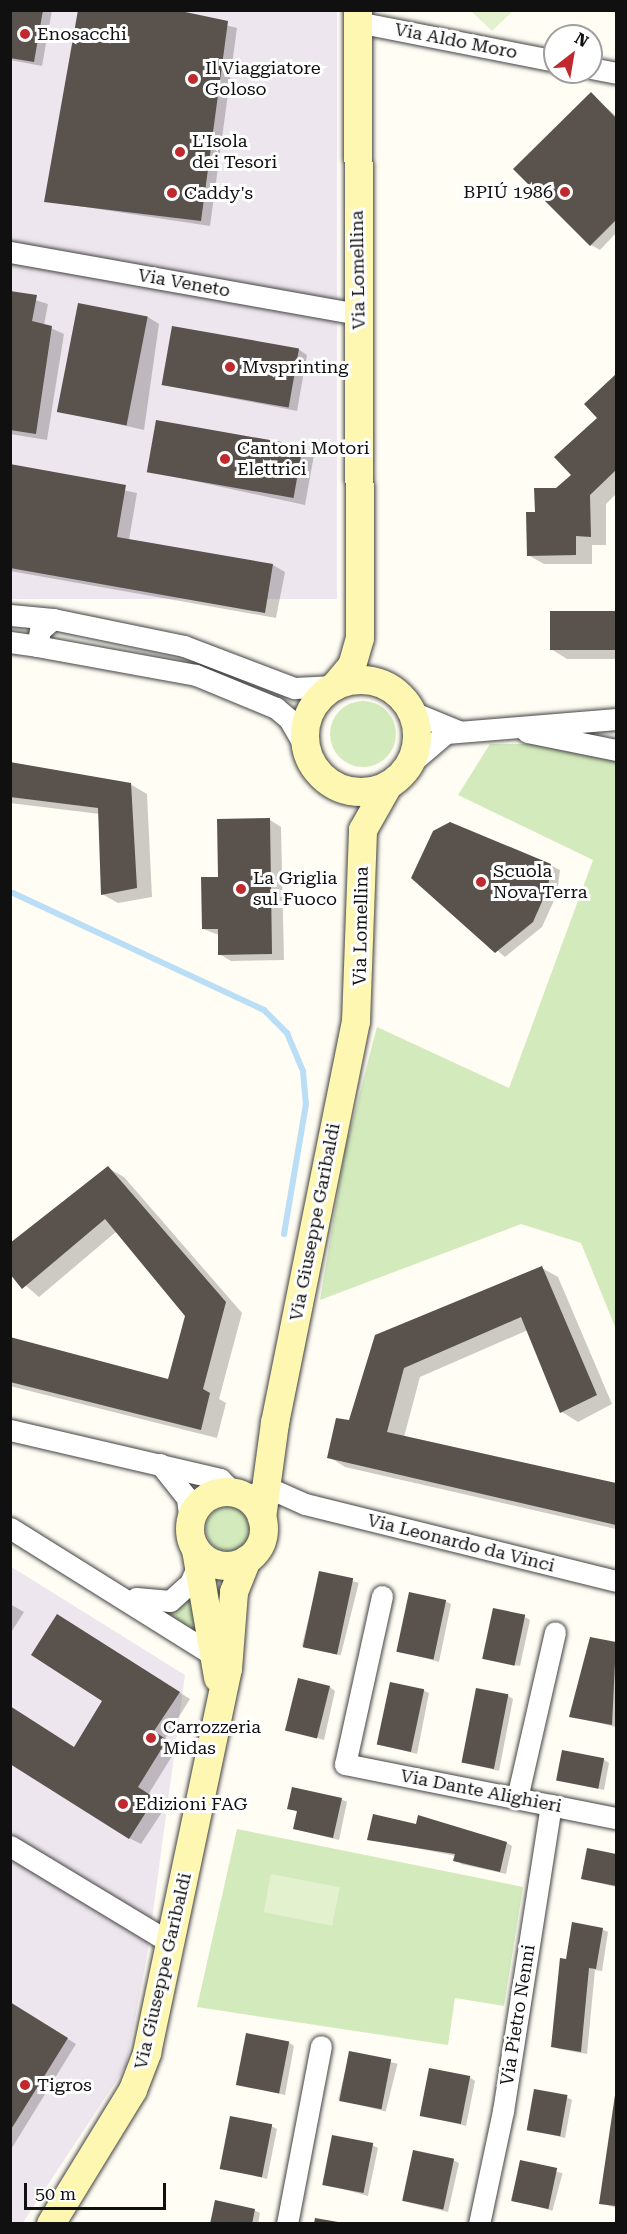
<!DOCTYPE html>
<meta charset="utf-8">
<style>
body{margin:0}
#map{position:relative;width:627px;height:2234px;overflow:hidden;background:#fffdf4;font-family:"Roboto Serif",serif}
div>[style]{position:absolute}
[style*='--x']{left:calc(var(--x)*1px);top:calc(var(--y)*1px);width:calc(var(--w)*1px);rotate:calc(var(--a)*1deg)}
.industrial>*{inset:0;background:#eee6ee;transform-origin:0 0}
.green>*{inset:0;background:#d3eabd}
.round{border-radius:50%}
.pitch>*{inset:0;background:#e4f1cf;transform-origin:0 0}
.shadow>*{inset:0;background:#0003;transform-origin:0 0}
.stream>*{height:6px;margin:-3px;padding:0 3px;transform-origin:3px;border-radius:3px;background:#b9def6}
.building>*{inset:0;background:#59524d;transform-origin:0 0}
.roads{filter:drop-shadow(0 0 2px #434343) drop-shadow(0 0 2px #434343)}
.minor>*{height:21px;margin:-10.5px;padding:0 10.5px;transform-origin:10.5px;border-radius:10.5px;background:#fff}
.secondary>*{height:28px;margin:-14px;padding:0 14px;transform-origin:14px;border-radius:14px;background:#fdf7b1}
.secondary>.ring{margin:-14px;padding:0;box-sizing:content-box;background:none;border:28px solid #fdf7b1;border-radius:50%}
.dots>*{width:16px;height:16px;translate:-50% -50%;box-sizing:border-box;border:3px solid #fff;border-radius:50%}
span{translate:-50% -50%;white-space:nowrap;text-align:center;line-height:1.15;-webkit-text-stroke:6px #fff;paint-order:stroke}
.poi-label{font-size:18px;color:#101010}
.left{translate:0 -50%;text-align:left}
.right{translate:-100% -50%;text-align:right}
.street-label{font-size:18px;color:#101010}
.frame{position:absolute;inset:0;border:12px solid #101010;pointer-events:none}
.north{position:absolute;left:543px;top:24px;width:60px;height:60px;box-sizing:border-box;background:#fff;border:2px solid #9f9f9f;border-radius:50%;rotate:31deg;font-size:16px;font-weight:700;line-height:24px;text-align:center;color:#101010}
.north::after{content:'';display:block;margin:auto;width:21px;height:27px;background:#c0292d;clip-path:polygon(50% 0,100% 100%,50% 72%,0 100%)}
.scale{position:absolute;left:24px;top:2183px;width:142px;height:27px;box-sizing:border-box;border:3px solid #101010;border-top:0;padding-left:8px;font-size:18px;line-height:21px;white-space:nowrap;color:#101010;-webkit-text-stroke:4px #fff;paint-order:stroke}
</style>
<div id="map">
<div class="industrial">
<i style="left:10px;top:11px;width:327px;height:588px"></i>
<i style="clip-path:polygon(10px 1566px,185px 1675px,147px 1956px,126px 2066px,22px 2224px,10px 2223px)"></i>
</div>
<div class="green">
<i class="round" style="left:330px;top:701px;width:66px;height:66px"></i>
<i style="clip-path:polygon(490px 744px,536px 744px,616px 759px,616px 1329px,581px 1243px,521px 1224px,320px 1300px,345px 1150px,377px 1027px,509px 1088px,593px 860px,458px 795px)"></i>
<i class="round" style="left:206px;top:1507px;width:44px;height:44px"></i>
<i style="clip-path:polygon(196px 1591px,205px 1638px,159px 1611px)"></i>
<i style="clip-path:polygon(237px 1829px,523px 1887px,504px 2006px,455px 1998px,448px 2045px,197px 2007px)"></i>
</div>
<div class="pitch">
<i style="clip-path:polygon(471px 11px,513px 11px,492px 31px)"></i>
<i style="left:271px;top:1874px;width:70px;height:39px;rotate:11deg"></i>
</div>
<div class="shadow">
<i style="clip-path:polygon(10px 10px,52px 10px,42px 66px,10px 60px)"></i>
<i style="clip-path:polygon(168px 10px,237px 28px,210px 226px,45px 201px)"></i>
<i style="clip-path:polygon(591px 94px,616px 116px,616px 233px,600px 250px,591px 245px)"></i>
<i style="clip-path:polygon(10px 292px,48px 304px,44px 325px,64px 334px,47px 440px,10px 434px)"></i>
<i style="clip-path:polygon(148px 317px,159px 324px,144px 430px,61px 411px)"></i>
<i style="clip-path:polygon(298px 349px,307px 355px,297px 411px,164px 385px)"></i>
<i style="clip-path:polygon(616px 376px,616px 494px,606px 504px,606px 545px,592px 545px,592px 564px,544px 564px,528px 555px,536px 513px,573px 475px,599px 419px,586px 404px)"></i>
<i style="clip-path:polygon(302px 448px,314px 455px,305px 505px,148px 471px)"></i>
<i style="clip-path:polygon(10px 466px,137px 493px,129px 540px,273px 565px,285px 572px,276px 618px,10px 571px)"></i>
<i style="clip-path:polygon(551px 612px,616px 612px,616px 659px,567px 659px,551px 649px)"></i>
<i style="clip-path:polygon(10px 763px,130px 784px,147px 794px,152px 897px,118px 903px,102px 894px,100px 814px,10px 803px)"></i>
<i style="clip-path:polygon(270px 820px,281px 827px,284px 960px,231px 961px,219px 954px,219px 935px,203px 929px,220px 878px)"></i>
<i style="clip-path:polygon(550px 865px,560px 870px,557px 894px,542px 927px,505px 957px,413px 877px)"></i>
<i style="clip-path:polygon(108px 1168px,124px 1177px,242px 1313px,219px 1399px,226px 1403px,217px 1438px,10px 1386px,10px 1339px,169px 1381px,187px 1316px,117px 1231px,39px 1297px,10px 1272px)"></i>
<i style="clip-path:polygon(542px 1268px,558px 1277px,612px 1404px,578px 1422px,562px 1412px,528px 1330px,420px 1377px,404px 1437px,616px 1485px,616px 1529px,345px 1467px,329px 1457px,350px 1422px,376px 1336px)"></i>
<i style="left:320px;top:1573px;width:40px;height:75px;rotate:14deg"></i>
<i style="clip-path:polygon(445px 1601px,451px 1604px,439px 1662px,399px 1651px)"></i>
<i style="clip-path:polygon(10px 1604px,24px 1612px,10px 1634px)"></i>
<i style="clip-path:polygon(525px 1617px,530px 1620px,520px 1666px,484px 1659px)"></i>
<i style="clip-path:polygon(69px 1622px,190px 1699px,165px 1739px,177px 1748px,148px 1795px,166px 1806px,141px 1844px,129px 1838px,75px 1748px,104px 1700px)"></i>
<i style="clip-path:polygon(591px 1638px,616px 1643px,616px 1727px,570px 1716px)"></i>
<i style="clip-path:polygon(330px 1687px,335px 1691px,324px 1740px,287px 1729px)"></i>
<i style="clip-path:polygon(423px 1690px,429px 1693px,417px 1754px,379px 1744px)"></i>
<i style="clip-path:polygon(507px 1695px,513px 1699px,499px 1771px,463px 1762px)"></i>
<i style="clip-path:polygon(603px 1759px,609px 1763px,604px 1790px,558px 1779px)"></i>
<i style="clip-path:polygon(341px 1799px,347px 1802px,339px 1840px,295px 1829px,298px 1812px,289px 1808px)"></i>
<i style="clip-path:polygon(369px 1839px,507px 1843px,512px 1846px,506px 1874px,461px 1864px,456px 1856px)"></i>
<i style="clip-path:polygon(588px 1850px,616px 1856px,616px 1887px,582px 1879px)"></i>
<i style="clip-path:polygon(602px 1929px,608px 1932px,602px 1971px,595px 1970px,587px 2054px,559px 2049px,553px 2046px,567px 1961px)"></i>
<i style="clip-path:polygon(10px 2003px,76px 2044px,10px 2151px)"></i>
<i style="clip-path:polygon(288px 2042px,294px 2046px,285px 2095px,238px 2084px)"></i>
<i style="left:350px;top:2052px;width:49px;height:49px;rotate:14deg"></i>
<i style="clip-path:polygon(469px 2077px,475px 2081px,466px 2126px,421px 2115px)"></i>
<i style="clip-path:polygon(616px 2096px,616px 2208px,601px 2203px)"></i>
<i style="clip-path:polygon(566px 2097px,572px 2100px,565px 2138px,528px 2129px)"></i>
<i style="clip-path:polygon(271px 2126px,277px 2129px,267px 2179px,222px 2168px)"></i>
<i style="clip-path:polygon(372px 2145px,378px 2148px,368px 2196px,324px 2184px)"></i>
<i style="clip-path:polygon(453px 2160px,459px 2163px,448px 2212px,403px 2201px)"></i>
<i style="left:521px;top:2162px;width:43px;height:39px;rotate:15deg"></i>
<i style="clip-path:polygon(254px 2210px,260px 2213px,258px 2224px,211px 2224px)"></i>
</div>
<div class="stream">
<i style="--x:13;--y:893;--w:277;--a:25"></i>
<i style="--x:264;--y:1010;--w:33;--a:45"></i>
<i style="--x:287;--y:1033;--w:41;--a:67.2"></i>
<i style="--x:303;--y:1071;--w:33;--a:85"></i>
<i style="--x:306;--y:1104;--w:132;--a:99.6"></i>
</div>
<div class="building">
<i style="clip-path:polygon(10px 10px,43px 10px,34px 62px,10px 58px)"></i>
<i style="clip-path:polygon(78px 10px,176px 10px,228px 21px,201px 221px,44px 202px)"></i>
<i style="clip-path:polygon(591px 92px,616px 118px,616px 220px,590px 246px,513px 169px)"></i>
<i style="clip-path:polygon(10px 291px,37px 295px,32px 321px,52px 326px,36px 434px,10px 430px)"></i>
<i style="left:78px;top:303px;width:71px;height:111px;rotate:11deg"></i>
<i style="left:172px;top:326px;width:129px;height:60px;rotate:10deg"></i>
<i style="clip-path:polygon(616px 374px,616px 470px,590px 495px,591px 537px,576px 536px,576px 555px,527px 556px,526px 512px,535px 512px,534px 488px,556px 488px,571px 475px,554px 457px,597px 418px,584px 404px)"></i>
<i style="left:156px;top:420px;width:149px;height:53px;rotate:10deg"></i>
<i style="clip-path:polygon(10px 464px,126px 485px,117px 537px,273px 564px,265px 613px,10px 568px)"></i>
<i style="left:550px;top:611px;width:66px;height:39px"></i>
<i style="clip-path:polygon(10px 762px,131px 783px,137px 888px,101px 895px,98px 808px,10px 797px)"></i>
<i style="clip-path:polygon(270px 818px,272px 954px,218px 955px,218px 929px,202px 929px,201px 877px,218px 877px,217px 819px)"></i>
<i style="clip-path:polygon(450px 822px,551px 864px,548px 888px,533px 922px,495px 953px,411px 878px,433px 831px)"></i>
<i style="clip-path:polygon(108px 1166px,226px 1302px,203px 1389px,210px 1393px,201px 1430px,10px 1382px,10px 1337px,168px 1379px,185px 1316px,105px 1219px,22px 1289px,10px 1274px,10px 1243px)"></i>
<i style="clip-path:polygon(542px 1266px,597px 1395px,560px 1413px,521px 1317px,404px 1368px,387px 1432px,616px 1483px,616px 1525px,327px 1458px,336px 1418px,349px 1420px,375px 1335px)"></i>
<i style="left:319px;top:1571px;width:35px;height:78px;rotate:12deg"></i>
<i style="left:409px;top:1592px;width:38px;height:61px;rotate:12deg"></i>
<i style="left:493px;top:1608px;width:33px;height:52px;rotate:12deg"></i>
<i style="clip-path:polygon(57px 1614px,180px 1692px,154px 1731px,167px 1740px,138px 1787px,155px 1798px,129px 1839px,10px 1764px,10px 1706px,74px 1747px,102px 1701px,31px 1655px)"></i>
<i style="clip-path:polygon(590px 1637px,616px 1642px,612px 1725px,569px 1717px)"></i>
<i style="left:298px;top:1678px;width:33px;height:54px;rotate:14deg"></i>
<i style="left:390px;top:1682px;width:35px;height:64px;rotate:12deg"></i>
<i style="left:476px;top:1688px;width:33px;height:76px;rotate:11deg"></i>
<i style="left:562px;top:1750px;width:43px;height:31px;rotate:11deg"></i>
<i style="clip-path:polygon(292px 1787px,342px 1798px,333px 1838px,293px 1829px,297px 1811px,287px 1809px)"></i>
<i style="clip-path:polygon(373px 1814px,416px 1824px,418px 1815px,507px 1842px,500px 1872px,453px 1861px,455px 1854px,367px 1840px)"></i>
<i style="clip-path:polygon(587px 1848px,616px 1854px,616px 1886px,581px 1879px)"></i>
<i style="clip-path:polygon(572px 1922px,603px 1928px,596px 1969px,589px 1968px,581px 2052px,551px 2047px,560px 1958px,566px 1959px)"></i>
<i style="clip-path:polygon(10px 2002px,68px 2038px,10px 2131px)"></i>
<i style="left:246px;top:2033px;width:44px;height:53px;rotate:11deg"></i>
<i style="left:349px;top:2051px;width:43px;height:51px;rotate:11deg"></i>
<i style="left:429px;top:2068px;width:42px;height:49px;rotate:11deg"></i>
<i style="left:534px;top:2089px;width:34px;height:42px;rotate:10deg"></i>
<i style="clip-path:polygon(615px 2095px,616px 2095px,616px 2206px,599px 2204px)"></i>
<i style="left:230px;top:2116px;width:43px;height:54px;rotate:11deg"></i>
<i style="left:332px;top:2135px;width:42px;height:51px;rotate:11deg"></i>
<i style="left:413px;top:2150px;width:42px;height:52px;rotate:12deg"></i>
<i style="left:520px;top:2160px;width:38px;height:42px;rotate:12deg"></i>
<i style="clip-path:polygon(215px 2200px,255px 2209px,252px 2224px,210px 2224px)"></i>
<i style="clip-path:polygon(315px 2218px,338px 2222px,338px 2224px,314px 2224px)"></i>
</div>
<div class="roads">
<div class="minor">
<i style="--x:357;--y:22;--w:202;--a:11.1"></i>
<i style="--x:591;--y:68;--w:25;--a:11"></i>
<i style="--x:10;--y:252;--w:353;--a:10.1"></i>
<i style="--x:10;--y:615;--w:43;--a:5.3"></i>
<i style="--x:10;--y:642;--w:27;--a:8"></i>
<i style="--x:412;--y:712;--w:50;--a:22.4"></i>
<i style="--x:527;--y:732;--w:91;--a:11.4"></i>
<i style="--x:304;--y:745;--w:30;--a:-120"></i>
<i style="--x:289;--y:719;--w:17;--a:-140"></i>
<i style="--x:276;--y:708;--w:87;--a:-157.6"></i>
<i style="--x:196;--y:675;--w:162;--a:-169.7"></i>
<i style="--x:37;--y:646;--w:16;--a:-79"></i>
<i style="--x:40;--y:630;--w:17;--a:-40"></i>
<i style="--x:53;--y:619;--w:134;--a:11.6"></i>
<i style="--x:184;--y:646;--w:118;--a:20.9"></i>
<i style="--x:294;--y:688;--w:41;--a:-2.8"></i>
<i style="--x:412;--y:762;--w:45;--a:-40.5"></i>
<i style="--x:446;--y:733;--w:171;--a:-4.7"></i>
<i style="--x:10;--y:1430;--w:216;--a:13.1"></i>
<i style="--x:220;--y:1479;--w:20;--a:45"></i>
<i style="--x:160;--y:1464;--w:43;--a:51.5"></i>
<i style="--x:187;--y:1498;--w:26;--a:83"></i>
<i style="--x:245;--y:1497;--w:26;--a:-21"></i>
<i style="--x:269;--y:1488;--w:39;--a:24"></i>
<i style="--x:305;--y:1504;--w:320;--a:13.9"></i>
<i style="--x:10;--y:1528;--w:242;--a:32"></i>
<i style="--x:382;--y:1596;--w:172;--a:102.4"></i>
<i style="--x:345;--y:1764;--w:276;--a:11.3"></i>
<i style="--x:136;--y:1598;--w:34;--a:5"></i>
<i style="--x:170;--y:1601;--w:27;--a:-42"></i>
<i style="--x:190;--y:1583;--w:22;--a:-66"></i>
<i style="--x:517;--y:1798;--w:170;--a:-77.1"></i>
<i style="--x:10;--y:1846;--w:188;--a:31.1"></i>
<i style="--x:287;--y:2224;--w:181;--a:-79.2"></i>
<i style="--x:479;--y:2224;--w:116;--a:-78"></i>
<i style="--x:503;--y:2111;--w:310;--a:-81.1"></i>
</div>
<div class="secondary">
<i class="ring" style="left:305px;top:680px;width:84px;height:84px"></i>
<i style="--x:335;--y:686;--w:26;--a:-50"></i>
<i style="--x:352;--y:666;--w:29;--a:-74"></i>
<i style="--x:360;--y:638;--w:628;--a:-90.18"></i>
<i class="ring" style="left:190px;top:1492px;width:46px;height:46px"></i>
<i style="--x:262;--y:1518;--w:96;--a:-82.2"></i>
<i style="--x:275;--y:1423;--w:409;--a:-78.6"></i>
<i style="--x:356;--y:1022;--w:192;--a:-87.9"></i>
<i style="--x:363;--y:830;--w:51;--a:-60.4"></i>
<i style="--x:196;--y:1550;--w:130;--a:80.2"></i>
<i style="--x:51;--y:2224;--w:157;--a:-58.5"></i>
<i style="--x:133;--y:2090;--w:40;--a:-69"></i>
<i style="--x:147;--y:2053;--w:392;--a:-78.1"></i>
<i style="--x:228;--y:1669;--w:77;--a:-85.5"></i>
<i style="--x:234;--y:1592;--w:35;--a:-68"></i>
</div>
</div>
<div class="dots">
<i style="left:25px;top:34px;background:#c0292d"></i>
<i style="left:193px;top:79px;background:#c0292d"></i>
<i style="left:180px;top:152px;background:#c0292d"></i>
<i style="left:565px;top:192px;background:#c0292d"></i>
<i style="left:172px;top:193px;background:#c0292d"></i>
<i style="left:230px;top:367px;background:#c0292d"></i>
<i style="left:225px;top:459px;background:#c0292d"></i>
<i style="left:481px;top:882px;background:#c0292d"></i>
<i style="left:241px;top:889px;background:#c0292d"></i>
<i style="left:151px;top:1738px;background:#c0292d"></i>
<i style="left:123px;top:1804px;background:#c0292d"></i>
<i style="left:25px;top:2085px;background:#c0292d"></i>
</div>
<div class="poi-label">
<span class="left" style="left:37px;top:34px">Enosacchi</span>
<span class="left" style="left:205px;top:79px">Il Viaggiatore<br>Goloso</span>
<span class="left" style="left:192px;top:152px">L'Isola<br>dei Tesori</span>
<span class="right" style="left:553px;top:192px">BPIÚ 1986</span>
<span class="left" style="left:184px;top:193px">Caddy's</span>
<span class="left" style="left:242px;top:367px">Mvsprinting</span>
<span class="left" style="left:237px;top:459px">Cantoni Motori<br>Elettrici</span>
<span class="left" style="left:493px;top:882px">Scuola<br>Nova Terra</span>
<span class="left" style="left:253px;top:889px">La Griglia<br>sul Fuoco</span>
<span class="left" style="left:163px;top:1738px">Carrozzeria<br>Midas</span>
<span class="left" style="left:135px;top:1804px">Edizioni FAG</span>
<span class="left" style="left:37px;top:2085px">Tigros</span>
</div>
<div class="street-label">
<span style="left:456px;top:41px;rotate:11deg">Via Aldo Moro</span>
<span style="left:358px;top:270px;rotate:-91deg">Via Lomellina</span>
<span style="left:184px;top:283px;rotate:10deg">Via Veneto</span>
<span style="left:361px;top:926px;rotate:-89deg">Via Lomellina</span>
<span style="left:315px;top:1222px;rotate:-79deg">Via Giuseppe Garibaldi</span>
<span style="left:461px;top:1543px;rotate:14deg">Via Leonardo da Vinci</span>
<span style="left:481px;top:1791px;rotate:11deg">Via Dante Alighieri</span>
<span style="left:163px;top:1971px;rotate:-77deg">Via Giuseppe Garibaldi</span>
<span style="left:518px;top:2015px;rotate:-81deg">Via Pietro Nenni</span>
</div>
<div class="frame"></div>
<div class="north">N</div>
<div class="scale">50 m</div>
</div>
